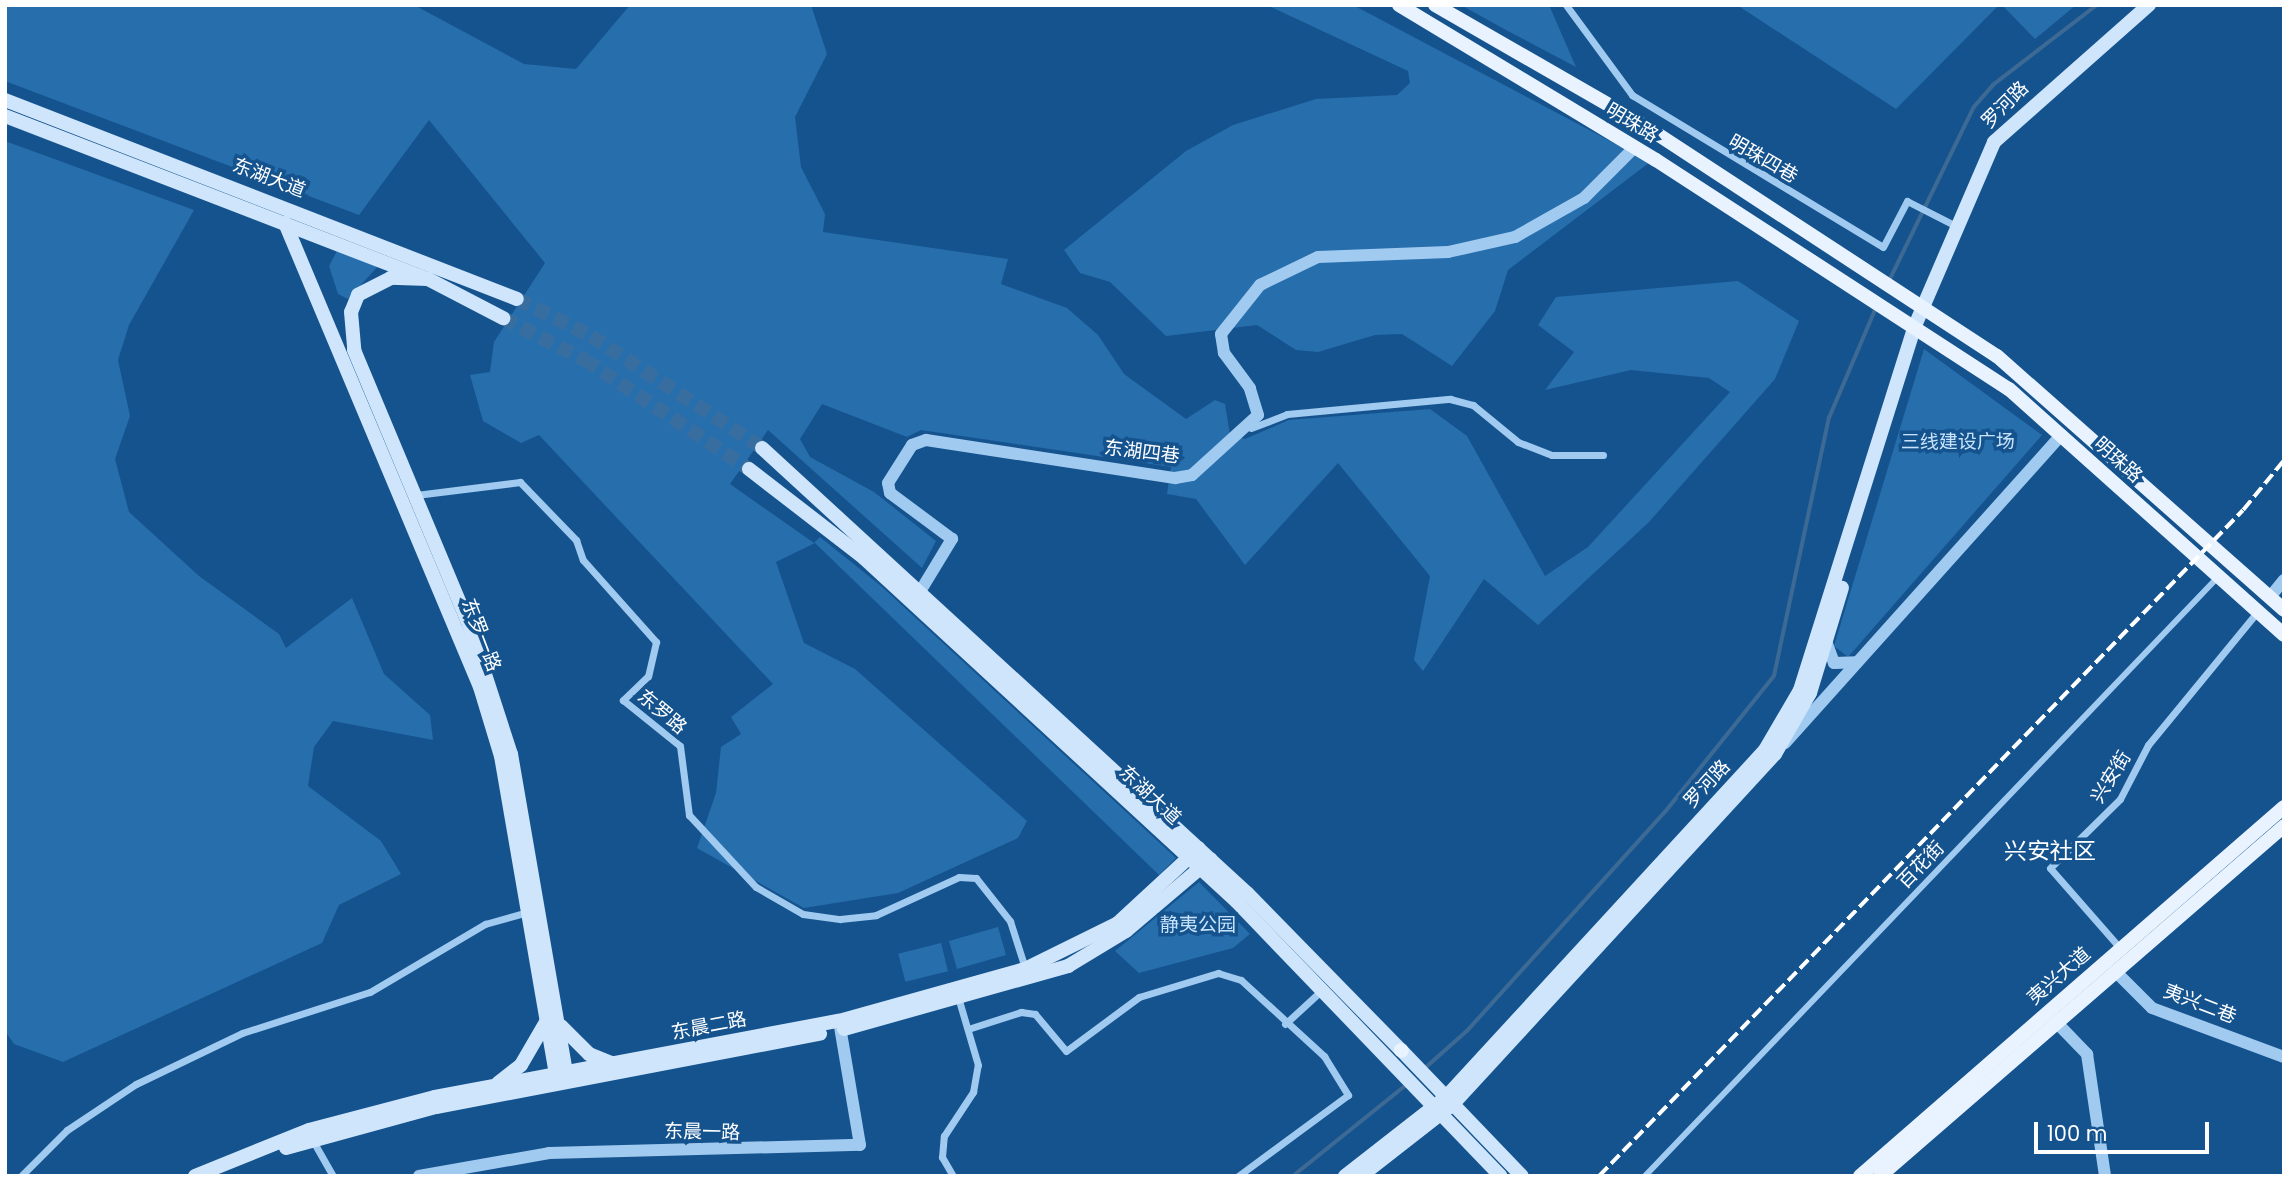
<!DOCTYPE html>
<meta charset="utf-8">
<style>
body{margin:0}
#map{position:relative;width:2289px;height:1181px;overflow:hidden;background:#15538e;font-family:Poppins,"Noto Sans SC",sans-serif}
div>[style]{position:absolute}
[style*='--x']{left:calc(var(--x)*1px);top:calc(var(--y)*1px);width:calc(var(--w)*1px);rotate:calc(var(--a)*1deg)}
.green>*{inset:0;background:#276ead;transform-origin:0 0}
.stream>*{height:3.5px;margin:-1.75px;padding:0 1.75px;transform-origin:1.75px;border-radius:1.75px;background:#3d6a95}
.secondary-tunnel>*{height:14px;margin-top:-7px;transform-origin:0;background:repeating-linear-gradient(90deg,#386d9f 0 14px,transparent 0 21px)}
.pedestrian>*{height:6px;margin:-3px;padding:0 3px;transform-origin:3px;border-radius:3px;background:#a0caf0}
.minor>*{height:7px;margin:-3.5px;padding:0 3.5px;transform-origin:3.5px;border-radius:3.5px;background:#a0caf0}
.tertiary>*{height:12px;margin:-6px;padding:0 6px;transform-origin:6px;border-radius:6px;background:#a0caf0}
.secondary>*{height:14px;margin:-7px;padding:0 7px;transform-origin:7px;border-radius:7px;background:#cee5fb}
.primary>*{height:14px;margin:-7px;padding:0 7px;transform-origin:7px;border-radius:7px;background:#e9f3ff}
.rail>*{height:3.5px;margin-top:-1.75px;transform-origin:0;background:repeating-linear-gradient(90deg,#fff 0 12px,transparent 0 17px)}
span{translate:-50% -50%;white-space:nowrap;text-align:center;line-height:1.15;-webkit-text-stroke:7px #15538e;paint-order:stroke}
.street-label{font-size:19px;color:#fff}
.park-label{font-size:19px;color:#c7e3fb}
.quarter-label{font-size:23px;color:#fff}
.frame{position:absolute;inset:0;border:7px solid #fff;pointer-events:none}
.scale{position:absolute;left:2034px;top:1122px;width:175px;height:32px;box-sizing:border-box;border:4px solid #fff;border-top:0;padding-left:9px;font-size:21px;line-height:24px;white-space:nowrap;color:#fff;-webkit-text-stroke:5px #15538e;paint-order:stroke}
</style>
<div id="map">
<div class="green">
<i style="clip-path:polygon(5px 5px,414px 5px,524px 64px,576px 69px,630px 5px,811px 5px,827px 54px,795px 117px,801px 167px,825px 214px,823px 232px,1008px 259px,1001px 284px,1067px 308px,1098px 335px,1124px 374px,1186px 419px,1215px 400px,1225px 404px,1230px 435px,1245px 439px,1289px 420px,1430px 409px,1467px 436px,1545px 576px,1588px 547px,1730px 392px,1709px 378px,1631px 370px,1545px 390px,1574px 352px,1538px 325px,1556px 297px,1738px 281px,1799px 321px,1775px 379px,1649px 522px,1538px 625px,1484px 579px,1423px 671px,1414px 660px,1430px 576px,1338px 463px,1245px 565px,1196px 499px,1167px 494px,1171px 467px,921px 430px,907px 437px,822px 404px,800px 439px,810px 457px,874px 492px,936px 541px,922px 568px,768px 430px,730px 484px,814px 543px,820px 537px,881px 586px,1176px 858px,1159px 875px,815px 543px,776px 562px,804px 643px,855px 669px,1027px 821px,1018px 838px,898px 893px,804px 908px,697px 848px,716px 793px,721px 747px,741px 734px,731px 717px,773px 684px,539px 435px,521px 443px,483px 421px,470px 375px,490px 372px,494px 342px,545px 263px,429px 120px,359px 215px,5px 81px)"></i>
<i style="clip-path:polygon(1267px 5px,1353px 5px,1650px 162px,1508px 270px,1495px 311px,1452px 366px,1402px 334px,1375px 335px,1318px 352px,1296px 350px,1257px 325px,1166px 336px,1110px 282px,1080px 273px,1064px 250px,1186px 151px,1233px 125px,1316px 99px,1397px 95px,1410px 83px,1408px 71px)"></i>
<i style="clip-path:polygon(1461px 5px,1549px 5px,1576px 67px,1506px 30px)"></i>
<i style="clip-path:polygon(1737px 5px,1999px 5px,1896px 109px)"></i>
<i style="clip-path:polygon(2002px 5px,2076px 5px,2035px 39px)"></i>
<i style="clip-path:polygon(5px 141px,194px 210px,129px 325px,118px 360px,130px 416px,115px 459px,129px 512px,199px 576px,279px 634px,286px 648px,352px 598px,384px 674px,430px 715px,433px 740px,333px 721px,314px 747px,308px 786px,381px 841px,401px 874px,339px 905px,322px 943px,63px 1062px,14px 1044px,5px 1031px)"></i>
<i style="clip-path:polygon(337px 251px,379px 265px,348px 299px,338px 294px,329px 266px)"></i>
<i style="clip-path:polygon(1924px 349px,2042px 435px,1848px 657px,1834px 646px)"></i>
<i style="clip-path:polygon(1199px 882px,1250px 934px,1233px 948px,1139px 973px,1115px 951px)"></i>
<i style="left:998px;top:927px;width:29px;height:51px;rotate:74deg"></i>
<i style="left:941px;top:943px;width:29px;height:44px;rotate:76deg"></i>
</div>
<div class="stream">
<i style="--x:1890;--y:279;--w:191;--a:-64"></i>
<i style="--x:1974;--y:107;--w:29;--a:-49"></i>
<i style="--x:1993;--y:85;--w:131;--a:-37.6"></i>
<i style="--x:1425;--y:1068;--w:56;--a:-41.4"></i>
<i style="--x:1467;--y:1031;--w:295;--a:-47.9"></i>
<i style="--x:1665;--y:812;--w:174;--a:-51.3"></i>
<i style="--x:1774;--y:676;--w:264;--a:-78"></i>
<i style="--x:1829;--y:418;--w:120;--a:-66.9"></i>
<i style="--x:1293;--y:1176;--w:145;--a:-38.8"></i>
</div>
<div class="secondary-tunnel">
<i style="--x:517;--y:299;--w:83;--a:26.6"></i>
<i style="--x:591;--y:336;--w:204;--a:33.2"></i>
<i style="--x:503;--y:318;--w:92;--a:27.1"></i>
<i style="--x:585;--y:360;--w:197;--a:33.6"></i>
</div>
<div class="pedestrian">
<i style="--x:1645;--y:1176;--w:830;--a:-46.27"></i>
</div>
<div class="minor">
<i style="--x:1566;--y:5;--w:112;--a:53.7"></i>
<i style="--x:1632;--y:95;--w:293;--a:31.2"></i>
<i style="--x:1883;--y:247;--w:52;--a:-62.4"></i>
<i style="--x:1907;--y:201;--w:57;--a:27"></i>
<i style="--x:1251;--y:428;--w:39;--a:-21"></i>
<i style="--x:1287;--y:414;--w:164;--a:-5.3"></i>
<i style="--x:1450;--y:399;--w:24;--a:15"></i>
<i style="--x:1473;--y:405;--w:58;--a:39.4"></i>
<i style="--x:1518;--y:442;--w:36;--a:21"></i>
<i style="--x:1552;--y:455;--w:51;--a:0"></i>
<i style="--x:416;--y:495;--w:105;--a:-7.1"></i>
<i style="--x:520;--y:482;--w:81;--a:46"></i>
<i style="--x:576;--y:540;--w:21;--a:71"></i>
<i style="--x:583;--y:560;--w:110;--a:48.3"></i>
<i style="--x:656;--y:642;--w:35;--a:103"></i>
<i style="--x:648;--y:676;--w:35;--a:136"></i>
<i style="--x:623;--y:700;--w:73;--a:38.9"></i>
<i style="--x:680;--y:746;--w:70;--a:82.6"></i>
<i style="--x:689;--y:815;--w:98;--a:47.1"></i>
<i style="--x:756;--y:887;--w:54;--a:29.9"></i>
<i style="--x:803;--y:914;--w:37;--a:8"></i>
<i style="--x:840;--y:919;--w:36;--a:-6"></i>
<i style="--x:876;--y:915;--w:91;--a:-24.6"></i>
<i style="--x:959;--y:877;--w:17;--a:3"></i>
<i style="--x:976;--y:878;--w:55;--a:51.7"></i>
<i style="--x:1010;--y:921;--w:52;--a:72.3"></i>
<i style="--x:2120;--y:948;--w:106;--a:-131.2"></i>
<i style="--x:2050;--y:868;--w:98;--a:-44.6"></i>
<i style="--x:2120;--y:799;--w:61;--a:-62.6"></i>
<i style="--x:2148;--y:745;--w:173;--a:-50.6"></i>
<i style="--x:1285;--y:1024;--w:50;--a:-42.6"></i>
<i style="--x:968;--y:1029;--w:56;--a:-17.8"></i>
<i style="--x:1021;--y:1012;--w:14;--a:8"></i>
<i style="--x:1035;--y:1014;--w:48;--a:50"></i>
<i style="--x:1066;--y:1051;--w:91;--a:-36.5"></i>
<i style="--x:1139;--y:997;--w:83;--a:-16.9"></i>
<i style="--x:1218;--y:973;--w:24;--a:17"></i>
<i style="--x:1241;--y:980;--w:113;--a:42.5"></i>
<i style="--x:1324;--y:1056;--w:46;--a:58.4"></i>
<i style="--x:1348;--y:1095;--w:137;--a:143.6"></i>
<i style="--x:313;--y:1141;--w:40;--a:60.3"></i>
<i style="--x:21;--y:1176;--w:65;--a:-45"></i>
<i style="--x:67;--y:1130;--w:83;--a:-33.7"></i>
<i style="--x:136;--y:1084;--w:118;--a:-25.7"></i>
<i style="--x:242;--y:1033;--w:134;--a:-17.8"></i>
<i style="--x:370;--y:992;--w:134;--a:-30.6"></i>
<i style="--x:485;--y:924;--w:45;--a:-15.6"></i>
<i style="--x:953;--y:1176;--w:22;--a:-120"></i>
<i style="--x:942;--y:1157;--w:21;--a:-85"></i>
<i style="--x:944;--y:1136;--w:53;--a:-56.6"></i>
<i style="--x:973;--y:1092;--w:27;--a:-80"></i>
<i style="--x:978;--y:1065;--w:71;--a:-106.4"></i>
</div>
<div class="tertiary">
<i style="--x:921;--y:590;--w:60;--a:-58.7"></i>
<i style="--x:952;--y:539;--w:77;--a:-143.4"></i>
<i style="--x:890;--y:493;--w:10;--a:-101"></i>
<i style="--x:888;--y:483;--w:45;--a:-57.7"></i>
<i style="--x:912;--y:445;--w:15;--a:-20"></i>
<i style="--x:926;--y:440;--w:252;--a:8.7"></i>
<i style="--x:1175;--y:478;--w:17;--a:-10"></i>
<i style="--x:1192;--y:475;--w:89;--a:-42.3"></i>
<i style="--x:1258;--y:415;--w:28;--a:-107"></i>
<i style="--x:1250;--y:388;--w:44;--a:-126.6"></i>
<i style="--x:1224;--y:353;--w:19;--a:-99"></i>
<i style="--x:1221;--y:334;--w:63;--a:-51.5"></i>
<i style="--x:1260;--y:285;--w:64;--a:-25.8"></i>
<i style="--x:1318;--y:257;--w:130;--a:-2.2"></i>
<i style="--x:1448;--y:252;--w:69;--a:-12.6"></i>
<i style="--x:1515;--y:237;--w:79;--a:-29.5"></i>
<i style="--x:1584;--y:198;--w:72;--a:-45"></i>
<i style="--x:2270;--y:597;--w:22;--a:-51"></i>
<i style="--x:1826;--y:641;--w:23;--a:70"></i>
<i style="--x:1834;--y:663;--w:23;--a:-2"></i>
<i style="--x:1785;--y:743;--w:414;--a:-48.1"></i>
<i style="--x:2115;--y:971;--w:52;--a:45"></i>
<i style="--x:2152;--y:1008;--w:141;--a:20.4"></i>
<i style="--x:2056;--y:1022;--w:45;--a:45.9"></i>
<i style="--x:2087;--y:1054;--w:123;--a:81.6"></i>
<i style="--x:419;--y:1176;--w:132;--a:-10"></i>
<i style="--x:549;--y:1153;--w:311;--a:-1.5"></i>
<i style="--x:860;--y:1145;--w:126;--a:-99.6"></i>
</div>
<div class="secondary">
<i style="--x:5;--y:100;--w:549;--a:21.24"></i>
<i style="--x:5;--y:116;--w:453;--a:21.1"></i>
<i style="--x:428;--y:279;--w:85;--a:27.5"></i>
<i style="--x:285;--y:223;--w:503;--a:67.2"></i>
<i style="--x:480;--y:687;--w:72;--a:73.1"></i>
<i style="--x:501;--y:756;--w:330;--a:80.2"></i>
<i style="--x:428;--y:279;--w:37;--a:-178"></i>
<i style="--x:391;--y:278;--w:37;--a:153"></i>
<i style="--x:358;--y:295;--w:18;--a:112"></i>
<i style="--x:351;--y:312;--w:38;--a:85"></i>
<i style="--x:354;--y:350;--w:298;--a:67.3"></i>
<i style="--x:469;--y:625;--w:136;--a:72"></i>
<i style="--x:511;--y:754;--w:330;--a:80.2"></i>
<i style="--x:762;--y:448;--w:658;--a:42.54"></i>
<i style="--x:1247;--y:893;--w:220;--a:45.6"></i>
<i style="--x:749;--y:469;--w:145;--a:37.7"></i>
<i style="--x:864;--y:558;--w:507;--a:42.68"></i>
<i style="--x:1237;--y:902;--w:380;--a:46.1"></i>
<i style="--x:561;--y:1026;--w:40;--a:45"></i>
<i style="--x:589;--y:1054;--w:24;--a:22"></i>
<i style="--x:844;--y:1029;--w:233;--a:-15.7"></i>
<i style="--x:1068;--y:966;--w:68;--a:-31.1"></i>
<i style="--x:1126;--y:931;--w:111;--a:-40.3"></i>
<i style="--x:1402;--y:1051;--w:173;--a:46.2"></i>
<i style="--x:498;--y:1083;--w:29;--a:-38"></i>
<i style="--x:521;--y:1065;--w:50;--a:-59.8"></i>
<i style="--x:286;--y:1148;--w:156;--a:-15.3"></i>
<i style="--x:436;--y:1107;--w:391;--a:-10.8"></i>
<i style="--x:195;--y:1176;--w:123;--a:-22"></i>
<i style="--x:309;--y:1130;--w:130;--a:-14.7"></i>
<i style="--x:435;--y:1097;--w:411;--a:-10.7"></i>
<i style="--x:839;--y:1021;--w:193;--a:-15.6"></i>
<i style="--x:1025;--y:969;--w:104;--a:-26.3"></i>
<i style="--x:1118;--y:923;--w:110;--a:-42.8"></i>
<i style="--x:1345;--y:1176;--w:128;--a:-38"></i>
<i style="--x:1446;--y:1097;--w:471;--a:-47.4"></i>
<i style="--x:1765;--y:750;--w:69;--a:-59.7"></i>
<i style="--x:1800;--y:690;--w:380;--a:-72.5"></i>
<i style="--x:1914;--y:328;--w:202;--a:-66.7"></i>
<i style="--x:1994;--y:142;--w:207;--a:-41.5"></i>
<i style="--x:1361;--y:1176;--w:117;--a:-38"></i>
<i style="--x:1453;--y:1104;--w:476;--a:-47.4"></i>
<i style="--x:1775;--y:754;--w:70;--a:-60.2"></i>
<i style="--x:1810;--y:693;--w:110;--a:-73.1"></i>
</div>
<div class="primary">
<i style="--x:1399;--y:5;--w:300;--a:31.1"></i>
<i style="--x:1656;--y:160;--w:421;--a:33"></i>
<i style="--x:2009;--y:389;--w:369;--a:41.8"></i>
<i style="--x:1435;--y:5;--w:239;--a:29.9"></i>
<i style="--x:1642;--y:124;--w:424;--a:33.2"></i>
<i style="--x:1997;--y:356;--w:383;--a:41.5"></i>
<i style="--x:1401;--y:1050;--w:1;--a:45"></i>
<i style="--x:1860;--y:1176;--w:562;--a:-41.03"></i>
<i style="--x:1880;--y:1176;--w:535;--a:-40.9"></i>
</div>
<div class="rail">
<i style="--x:1599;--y:1176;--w:926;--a:-45.96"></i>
<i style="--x:2243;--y:510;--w:65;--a:-50.6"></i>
</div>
<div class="street-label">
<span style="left:2005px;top:105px;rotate:-45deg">罗河路</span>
<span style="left:1632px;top:123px;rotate:31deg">明珠路</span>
<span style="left:1763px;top:159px;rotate:30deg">明珠四巷</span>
<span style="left:269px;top:178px;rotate:21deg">东湖大道</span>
<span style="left:1142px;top:452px;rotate:7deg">东湖四巷</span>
<span style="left:2118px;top:460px;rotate:42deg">明珠路</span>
<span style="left:481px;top:635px;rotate:69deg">东罗一路</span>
<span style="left:662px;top:712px;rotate:40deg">东罗路</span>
<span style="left:2111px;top:777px;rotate:-58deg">兴安街</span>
<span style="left:1707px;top:784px;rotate:-47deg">罗河路</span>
<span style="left:1150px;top:795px;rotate:43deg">东湖大道</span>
<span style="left:1921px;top:865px;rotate:-46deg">百花街</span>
<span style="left:2059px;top:976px;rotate:-41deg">夷兴大道</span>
<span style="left:2200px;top:1004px;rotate:21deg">夷兴二巷</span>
<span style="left:709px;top:1026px;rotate:-11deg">东晨二路</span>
<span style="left:702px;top:1132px;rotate:1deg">东晨一路</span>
</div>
<div class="park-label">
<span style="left:1958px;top:442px">三线建设广场</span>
<span style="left:1198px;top:925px">静夷公园</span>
</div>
<div class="quarter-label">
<span style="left:2050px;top:851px">兴安社区</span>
</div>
<div class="frame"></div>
<div class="scale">100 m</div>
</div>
